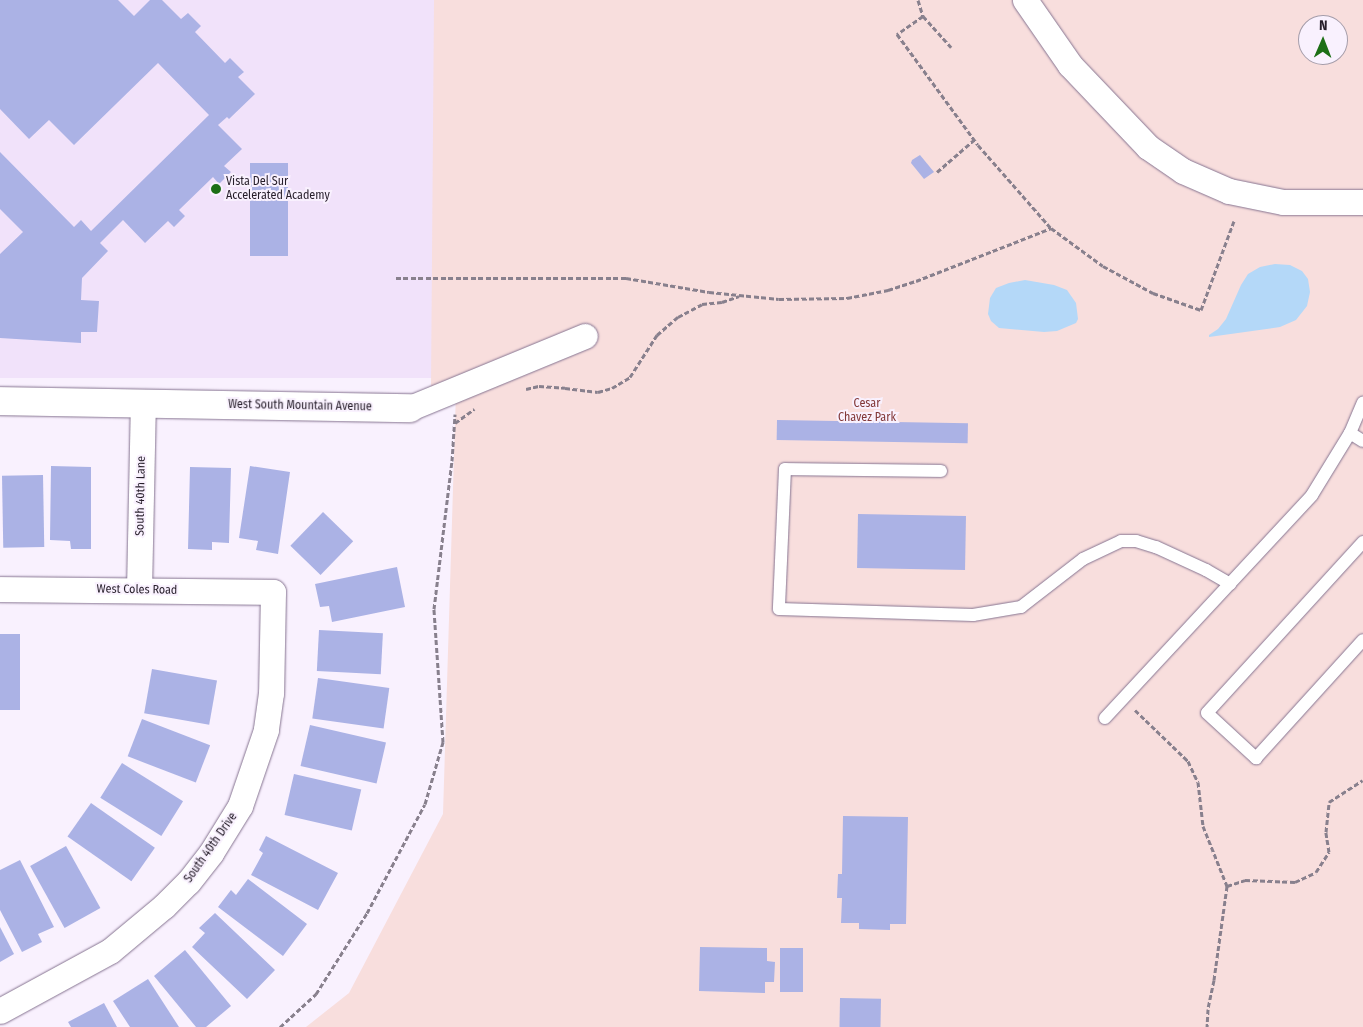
<!DOCTYPE html>
<style>
body{margin:0}
#map{position:relative;width:1363px;height:1027px;overflow:hidden;background:#f9f1fe;font-family:"Fira Sans Condensed",sans-serif}
div>[style]{position:absolute}
[style*='--x']{left:calc(var(--x)*1px);top:calc(var(--y)*1px);width:calc(var(--w)*1px);rotate:calc(var(--a)*1deg)}
.built>*{inset:0;background:#f1e2fa;transform-origin:0 0}
.green>*{inset:0;background:#f8dedd}
.water>*{inset:0;background:#b4d8f8}
.building>*{inset:0;background:#abb2e5;transform-origin:0 0}
.path>*{height:3px;margin-top:-1.5px;transform-origin:0;background:repeating-linear-gradient(90deg,#88808d 0 5px,transparent 0 7.5px)}
.roads{filter:drop-shadow(0 0 1px #867491) drop-shadow(0 0 1px #867491)}
.service>*{height:12px;margin:-6px;padding:0 6px;transform-origin:6px;border-radius:6px;background:#fff}
.minor>*{height:25px;margin:-12.5px;padding:0 12.5px;transform-origin:12.5px;border-radius:12.5px;background:#fff}
.tertiary>*{height:28px;margin:-14px;padding:0 14px;transform-origin:14px;border-radius:14px;background:#fff}
.dots>*{width:14px;height:14px;translate:-50% -50%;box-sizing:border-box;border:2px solid #f9f1fe;border-radius:50%}
span{translate:-50% -50%;white-space:nowrap;text-align:center;line-height:1.15;-webkit-text-stroke:4px #f9f1fe;paint-order:stroke}
.poi-label{font-size:12px;color:#271f2b}
.left{translate:0 -50%;text-align:left}
.park-label{font-size:12px;color:#823838}
.street-label{font-size:12px;color:#271f2b}
.north{position:absolute;left:1298px;top:15px;width:50px;height:50px;box-sizing:border-box;background:#f9f1fe;border:1px solid #a59daa;border-radius:50%;rotate:1deg;font-size:14px;font-weight:700;line-height:20px;text-align:center;color:#271f2b}
.north::after{content:'';display:block;margin:auto;width:18px;height:22px;background:#1d6f16;clip-path:polygon(50% 0,100% 100%,50% 72%,0 100%)}
</style>
<div id="map">
<div class="built">
<i style="left:0;top:0;width:434px;height:378px"></i>
</div>
<div class="green">
<i style="clip-path:polygon(evenodd,434px 0,1363px 0,1363px 1027px,306px 1027px,349px 993px,443px 814px,456px 391px,431px 387px,434px 0,1308px 25px,1338px 25px,1338px 55px,1308px 55px,1308px 25px)"></i>
</div>
<div class="water">
<i style="clip-path:polygon(1275px 264px,1290px 265px,1302px 271px,1308px 279px,1310px 292px,1307px 306px,1296px 320px,1280px 327px,1209px 337px,1209px 335px,1218px 329px,1226px 319px,1241px 285px,1248px 274px,1260px 267px)"></i>
<i style="clip-path:polygon(1025px 280px,1054px 285px,1067px 290px,1076px 303px,1078px 319px,1076px 323px,1057px 331px,1044px 332px,999px 328px,991px 321px,988px 314px,990px 298px,996px 288px,1009px 283px)"></i>
</div>
<div class="building">
<i style="clip-path:polygon(0 0,118px 0,134px 16px,150px 0,162px 0,181px 19px,188px 13px,201px 26px,195px 32px,225px 63px,230px 58px,244px 72px,238px 77px,255px 94px,229px 119px,227px 117px,218px 125px,242px 149px,224px 166px,231px 172px,219px 184px,213px 177px,179px 210px,185px 216px,174px 227px,168px 221px,145px 243px,123px 220px,100px 243px,108px 251px,82px 278px,81px 300px,99px 301px,97px 332px,81px 332px,81px 343px,0 338px,0 254px,23px 232px,0 209px,0 152px,74px 227px,81px 220px,91px 231px,209px 115px,158px 63px,74px 145px,49px 120px,29px 139px,0 109px)"></i>
<i style="clip-path:polygon(920px 155px,934px 172px,924px 179px,911px 163px,912px 160px)"></i>
<i style="left:250px;top:163px;width:38px;height:93px"></i>
<i style="left:777px;top:420px;width:191px;height:20px;rotate:1deg"></i>
<i style="clip-path:polygon(51px 466px,91px 467px,91px 549px,71px 549px,70px 541px,50px 540px)"></i>
<i style="clip-path:polygon(250px 466px,290px 472px,278px 554px,256px 550px,258px 541px,239px 538px)"></i>
<i style="clip-path:polygon(190px 467px,231px 468px,229px 543px,212px 542px,212px 550px,188px 549px)"></i>
<i style="left:43px;top:475px;width:72px;height:41px;rotate:89deg"></i>
<i style="left:323px;top:512px;width:42px;height:47px;rotate:44deg"></i>
<i style="left:858px;top:514px;width:108px;height:54px;rotate:1deg"></i>
<i style="clip-path:polygon(397px 567px,405px 607px,332px 622px,329px 606px,320px 607px,315px 584px)"></i>
<i style="left:319px;top:630px;width:64px;height:41px;rotate:3deg"></i>
<i style="left:0;top:634px;width:20px;height:76px"></i>
<i style="left:152px;top:669px;width:66px;height:45px;rotate:10deg"></i>
<i style="left:318px;top:678px;width:72px;height:41px;rotate:8deg"></i>
<i style="left:142px;top:719px;width:73px;height:40px;rotate:21deg"></i>
<i style="left:310px;top:725px;width:78px;height:42px;rotate:13deg"></i>
<i style="left:122px;top:763px;width:72px;height:41px;rotate:32deg"></i>
<i style="left:294px;top:774px;width:69px;height:42px;rotate:13deg"></i>
<i style="left:91px;top:803px;width:78px;height:41px;rotate:35deg"></i>
<i style="clip-path:polygon(843px 816px,908px 817px,906px 924px,890px 924px,890px 930px,859px 929px,859px 923px,841px 923px,842px 898px,837px 898px,838px 874px,842px 874px)"></i>
<i style="clip-path:polygon(266px 836px,338px 873px,318px 910px,251px 875px,263px 853px,259px 850px)"></i>
<i style="left:66px;top:846px;width:71px;height:41px;rotate:61deg"></i>
<i style="clip-path:polygon(20px 860px,54px 927px,38px 934px,42px 942px,22px 952px,0 910px,0 870px)"></i>
<i style="clip-path:polygon(248px 879px,307px 924px,283px 956px,218px 907px,231px 890px,236px 895px)"></i>
<i style="clip-path:polygon(215px 913px,275px 970px,247px 999px,192px 947px,205px 933px,199px 928px)"></i>
<i style="clip-path:polygon(0 927px,14px 954px,0 962px)"></i>
<i style="clip-path:polygon(700px 947px,767px 948px,767px 961px,775px 962px,774px 982px,765px 982px,765px 993px,699px 991px)"></i>
<i style="left:780px;top:948px;width:23px;height:44px"></i>
<i style="clip-path:polygon(185px 950px,231px 1006px,206px 1027px,196px 1027px,154px 976px)"></i>
<i style="clip-path:polygon(148px 979px,179px 1027px,130px 1027px,113px 1001px)"></i>
<i style="left:840px;top:998px;width:41px;height:29px;rotate:1deg"></i>
<i style="clip-path:polygon(104px 1003px,117px 1027px,71px 1027px,68px 1022px)"></i>
</div>
<div class="path">
<i style="--x:918;--y:0;--w:17;--a:73"></i>
<i style="--x:923;--y:16;--w:42;--a:47.9"></i>
<i style="--x:923;--y:16;--w:32;--a:145"></i>
<i style="--x:897;--y:34;--w:137;--a:53.9"></i>
<i style="--x:978;--y:145;--w:111;--a:48.7"></i>
<i style="--x:1051;--y:228;--w:64;--a:36.2"></i>
<i style="--x:1103;--y:266;--w:57;--a:28.4"></i>
<i style="--x:1153;--y:293;--w:51;--a:19.5"></i>
<i style="--x:1201;--y:310;--w:95;--a:-69.7"></i>
<i style="--x:937;--y:172;--w:49;--a:-40.9"></i>
<i style="--x:396;--y:278;--w:230;--a:0"></i>
<i style="--x:626;--y:278;--w:84;--a:9.6"></i>
<i style="--x:709;--y:292;--w:70;--a:5.7"></i>
<i style="--x:779;--y:299;--w:68;--a:-0.8"></i>
<i style="--x:847;--y:298;--w:42;--a:-11"></i>
<i style="--x:888;--y:290;--w:29;--a:-18"></i>
<i style="--x:916;--y:281;--w:145;--a:-21.4"></i>
<i style="--x:526;--y:389;--w:13;--a:-13"></i>
<i style="--x:539;--y:386;--w:26;--a:4"></i>
<i style="--x:565;--y:388;--w:33;--a:7"></i>
<i style="--x:598;--y:392;--w:15;--a:-16"></i>
<i style="--x:612;--y:388;--w:21;--a:-31"></i>
<i style="--x:630;--y:377;--w:50;--a:-57.3"></i>
<i style="--x:657;--y:335;--w:28;--a:-41"></i>
<i style="--x:678;--y:317;--w:27;--a:-28"></i>
<i style="--x:702;--y:304;--w:20;--a:-6"></i>
<i style="--x:722;--y:302;--w:18;--a:-19"></i>
<i style="--x:455;--y:423;--w:24;--a:-36"></i>
<i style="--x:1135;--y:710;--w:74;--a:43.9"></i>
<i style="--x:1188;--y:761;--w:23;--a:65"></i>
<i style="--x:1198;--y:782;--w:44;--a:83.5"></i>
<i style="--x:1203;--y:826;--w:65;--a:68.2"></i>
<i style="--x:1227;--y:886;--w:95;--a:97.9"></i>
<i style="--x:1214;--y:980;--w:30;--a:102"></i>
<i style="--x:1208;--y:1009;--w:18;--a:93"></i>
<i style="--x:1227;--y:886;--w:19;--a:-18"></i>
<i style="--x:1245;--y:880;--w:50;--a:2.3"></i>
<i style="--x:1295;--y:882;--w:23;--a:-25"></i>
<i style="--x:1316;--y:872;--w:24;--a:-57"></i>
<i style="--x:1329;--y:852;--w:20;--a:-99"></i>
<i style="--x:1326;--y:832;--w:30;--a:-84"></i>
<i style="--x:1329;--y:802;--w:40;--a:-32.9"></i>
<i style="--x:280;--y:1027;--w:49;--a:-42.5"></i>
<i style="--x:316;--y:994;--w:96;--a:-57.8"></i>
<i style="--x:367;--y:913;--w:123;--a:-62"></i>
<i style="--x:425;--y:804;--w:65;--a:-73.8"></i>
<i style="--x:443;--y:742;--w:133;--a:-93.9"></i>
<i style="--x:434;--y:609;--w:149;--a:-83.1"></i>
<i style="--x:452;--y:461;--w:47;--a:-86.3"></i>
</div>
<div class="roads">
<div class="service">
<i style="--x:1350;--y:433;--w:15;--a:32"></i>
<i style="--x:941;--y:471;--w:156;--a:-179.3"></i>
<i style="--x:785;--y:469;--w:140;--a:92.5"></i>
<i style="--x:779;--y:609;--w:194;--a:1.8"></i>
<i style="--x:973;--y:615;--w:49;--a:-9.5"></i>
<i style="--x:1021;--y:607;--w:78;--a:-37.7"></i>
<i style="--x:1083;--y:559;--w:42;--a:-25.3"></i>
<i style="--x:1121;--y:541;--w:15;--a:0"></i>
<i style="--x:1136;--y:541;--w:21;--a:17"></i>
<i style="--x:1156;--y:547;--w:55;--a:24.7"></i>
<i style="--x:1206;--y:570;--w:28;--a:30"></i>
<i style="--x:1363;--y:542;--w:231;--a:132.4"></i>
<i style="--x:1207;--y:713;--w:67;--a:42.6"></i>
<i style="--x:1256;--y:758;--w:159;--a:-47.8"></i>
<i style="--x:1105;--y:718;--w:304;--a:-47.1"></i>
<i style="--x:1312;--y:495;--w:73;--a:-58.5"></i>
<i style="--x:1350;--y:433;--w:33;--a:-67"></i>
</div>
<div class="minor">
<i style="--x:1025;--y:0;--w:79;--a:55.3"></i>
<i style="--x:1070;--y:65;--w:113;--a:46.4"></i>
<i style="--x:1148;--y:147;--w:42;--a:34.4"></i>
<i style="--x:1183;--y:171;--w:50;--a:23.5"></i>
<i style="--x:1229;--y:191;--w:55;--a:11.5"></i>
<i style="--x:1283;--y:202;--w:80;--a:0"></i>
<i style="--x:410;--y:408;--w:189;--a:-22.4"></i>
<i style="--x:0;--y:589;--w:273;--a:0.6"></i>
<i style="--x:273;--y:592;--w:101;--a:91.1"></i>
<i style="--x:271;--y:693;--w:37;--a:98"></i>
<i style="--x:266;--y:730;--w:80;--a:108.9"></i>
<i style="--x:240;--y:806;--w:55;--a:121.7"></i>
<i style="--x:211;--y:853;--w:37;--a:128"></i>
<i style="--x:188;--y:882;--w:34;--a:135"></i>
<i style="--x:164;--y:906;--w:70;--a:140.2"></i>
<i style="--x:110;--y:951;--w:125;--a:151.4"></i>
<i style="--x:139;--y:590;--w:187;--a:-88.8"></i>
</div>
<div class="tertiary">
<i style="--x:0;--y:401;--w:410;--a:1"></i>
</div>
</div>
<div class="dots">
<i style="left:216px;top:189px;background:#1d6f16"></i>
</div>
<div class="poi-label">
<span class="left" style="left:226px;top:189px">Vista Del Sur<br>Accelerated Academy</span>
</div>
<div class="park-label">
<span style="left:867px;top:411px">Cesar<br>Chavez Park</span>
</div>
<div class="street-label">
<span style="left:300px;top:406px;rotate:1deg">West South Mountain Avenue</span>
<span style="left:141px;top:496px;rotate:-89deg">South 40th Lane</span>
<span style="left:137px;top:590px;rotate:1deg">West Coles Road</span>
<span style="left:211px;top:848px;rotate:-55deg">South 40th Drive</span>
</div>
<div class="north">N</div>
</div>
